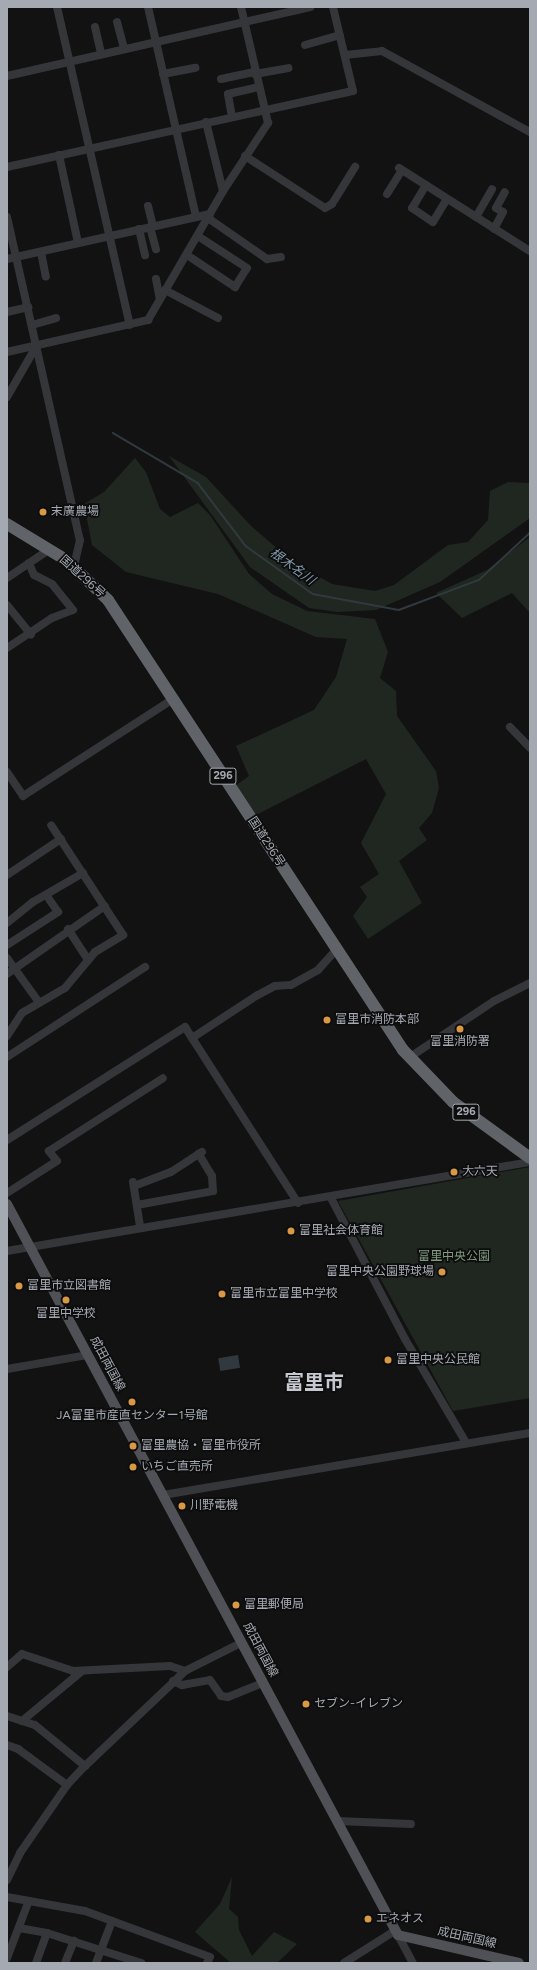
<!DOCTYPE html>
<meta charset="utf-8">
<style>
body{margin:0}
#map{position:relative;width:537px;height:1970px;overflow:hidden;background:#121213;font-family:Figtree,"Noto Sans JP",sans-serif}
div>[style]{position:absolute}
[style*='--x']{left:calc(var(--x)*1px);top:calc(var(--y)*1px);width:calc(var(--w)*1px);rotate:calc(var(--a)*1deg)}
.green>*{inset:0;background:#202721}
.water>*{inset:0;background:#31393e;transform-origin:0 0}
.stream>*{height:1.5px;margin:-0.75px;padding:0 0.75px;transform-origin:0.75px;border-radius:0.75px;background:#31393e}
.minor>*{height:8px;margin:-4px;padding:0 4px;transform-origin:4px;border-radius:4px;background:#353639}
.major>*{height:10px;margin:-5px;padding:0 5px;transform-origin:5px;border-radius:5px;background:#4f5156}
.highway>*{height:12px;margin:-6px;padding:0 6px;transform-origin:6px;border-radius:6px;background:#606368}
.dots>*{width:11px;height:11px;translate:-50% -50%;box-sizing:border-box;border:2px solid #0d0d0e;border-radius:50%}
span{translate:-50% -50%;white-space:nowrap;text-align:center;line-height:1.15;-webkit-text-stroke:3.5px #0d0d0e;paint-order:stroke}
.shield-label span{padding:1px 3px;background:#0d0d0e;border:1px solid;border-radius:3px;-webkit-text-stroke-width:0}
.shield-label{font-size:11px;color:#a5aab2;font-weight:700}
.poi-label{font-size:12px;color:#a5aab2}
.left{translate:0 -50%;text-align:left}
.right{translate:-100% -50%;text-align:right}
.street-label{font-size:12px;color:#a5aab2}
.park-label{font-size:12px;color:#7f9a7e}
.water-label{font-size:13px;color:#8099a9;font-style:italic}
.town-label{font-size:20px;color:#c5c8ce;font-weight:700}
.frame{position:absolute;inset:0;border:8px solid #a5aab2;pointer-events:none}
</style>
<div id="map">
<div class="green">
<i style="clip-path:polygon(169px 456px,206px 477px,251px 526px,293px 562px,332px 584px,375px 591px,394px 585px,448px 545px,468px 542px,488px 520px,490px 491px,508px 482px,530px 483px,530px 518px,440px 582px,376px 610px,337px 612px,309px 608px,250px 567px)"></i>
<i style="clip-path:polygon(135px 458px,146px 472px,160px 509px,170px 517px,198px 503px,210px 515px,249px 574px,272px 594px,307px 611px,375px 619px,388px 652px,380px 678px,396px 691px,397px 716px,436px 771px,439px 788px,432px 813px,419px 828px,427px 840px,399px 861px,422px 903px,368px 939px,353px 916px,367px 897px,360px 887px,379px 874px,361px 843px,386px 794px,366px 759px,256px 815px,235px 786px,249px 776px,236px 746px,314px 710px,336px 677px,347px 639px,316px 637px,218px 594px,126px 572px,92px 545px,84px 504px,104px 492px)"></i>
<i style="clip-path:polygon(530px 537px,530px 613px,512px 593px,462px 618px,436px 593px,487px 570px)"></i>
<i style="clip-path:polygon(530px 1167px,530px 1398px,453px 1411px,338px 1201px)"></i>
<i style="clip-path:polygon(232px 1877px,229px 1909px,238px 1917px,239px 1930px,252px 1956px,274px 1932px,297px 1944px,277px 1963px,231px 1963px,195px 1932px,220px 1904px)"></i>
</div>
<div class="water">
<i style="left:238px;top:1355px;width:13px;height:20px;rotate:81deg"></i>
</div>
<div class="stream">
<i style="--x:113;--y:433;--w:99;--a:30.5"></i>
<i style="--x:198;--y:483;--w:79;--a:52.7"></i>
<i style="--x:246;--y:546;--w:82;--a:35.6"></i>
<i style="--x:313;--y:594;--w:87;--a:10.5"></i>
<i style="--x:399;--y:610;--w:85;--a:-20.6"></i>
<i style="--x:479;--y:580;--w:69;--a:-42.7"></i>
</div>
<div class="minor">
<i style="--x:57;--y:7;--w:326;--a:77.1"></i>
<i style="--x:148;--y:7;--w:215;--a:77.1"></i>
<i style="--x:117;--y:22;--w:28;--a:75"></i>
<i style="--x:95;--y:27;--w:28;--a:77"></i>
<i style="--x:305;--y:45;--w:36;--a:-16"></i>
<i style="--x:345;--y:55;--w:37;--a:-6"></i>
<i style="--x:382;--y:51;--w:169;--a:28.7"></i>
<i style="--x:163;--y:74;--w:33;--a:-11"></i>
<i style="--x:255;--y:74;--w:34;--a:-10"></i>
<i style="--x:7;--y:76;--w:311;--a:-12.8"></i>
<i style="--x:221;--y:79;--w:35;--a:-12"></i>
<i style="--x:232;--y:117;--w:23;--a:-100"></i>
<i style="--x:228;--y:94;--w:31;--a:-13"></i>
<i style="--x:206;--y:122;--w:71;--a:76.2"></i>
<i style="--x:59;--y:155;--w:90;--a:77.8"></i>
<i style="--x:245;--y:156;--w:95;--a:33"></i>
<i style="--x:325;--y:208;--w:8;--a:-30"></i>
<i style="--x:332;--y:204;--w:44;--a:-58.1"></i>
<i style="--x:7;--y:167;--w:354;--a:-12.4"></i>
<i style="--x:353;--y:91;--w:86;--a:-103.4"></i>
<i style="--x:399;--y:168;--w:155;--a:32.4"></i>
<i style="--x:426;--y:185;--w:27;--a:121"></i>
<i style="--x:412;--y:208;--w:25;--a:34"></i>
<i style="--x:433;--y:222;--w:27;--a:-59"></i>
<i style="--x:387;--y:194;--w:28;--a:-58"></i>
<i style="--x:148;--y:206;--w:21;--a:76"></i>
<i style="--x:7;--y:217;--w:331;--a:77.3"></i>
<i style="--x:80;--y:540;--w:27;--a:103"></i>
<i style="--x:476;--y:217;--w:32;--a:-60"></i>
<i style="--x:208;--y:218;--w:72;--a:34.8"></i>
<i style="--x:267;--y:259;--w:14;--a:-8"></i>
<i style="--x:150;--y:227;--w:23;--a:75"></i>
<i style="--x:139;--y:229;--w:27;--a:77"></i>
<i style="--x:494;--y:229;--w:19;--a:-62"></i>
<i style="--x:503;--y:212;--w:8;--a:-150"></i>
<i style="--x:496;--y:208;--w:18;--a:-61"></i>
<i style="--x:41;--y:252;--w:25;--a:79"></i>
<i style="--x:187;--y:255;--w:58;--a:33.7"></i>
<i style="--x:235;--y:287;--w:22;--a:-58"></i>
<i style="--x:247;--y:268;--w:59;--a:-146.9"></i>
<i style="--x:7;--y:259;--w:208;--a:-12.5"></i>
<i style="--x:156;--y:279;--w:20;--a:79"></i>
<i style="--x:165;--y:290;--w:60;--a:27.8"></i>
<i style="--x:7;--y:312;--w:22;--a:-13"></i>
<i style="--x:32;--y:325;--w:25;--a:-16"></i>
<i style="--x:7;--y:352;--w:145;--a:-12.8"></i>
<i style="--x:148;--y:320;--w:149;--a:-59.8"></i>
<i style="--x:223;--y:191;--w:82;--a:-56.5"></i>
<i style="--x:268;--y:123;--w:119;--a:-103.1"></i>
<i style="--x:7;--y:397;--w:60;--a:-60"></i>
<i style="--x:7;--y:578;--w:45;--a:-34"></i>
<i style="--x:44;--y:553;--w:7;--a:-63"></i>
<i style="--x:7;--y:605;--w:38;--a:51"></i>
<i style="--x:7;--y:648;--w:54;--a:-33.7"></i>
<i style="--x:52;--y:618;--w:22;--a:-21"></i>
<i style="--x:73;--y:610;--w:33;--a:-129"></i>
<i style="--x:52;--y:584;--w:20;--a:-153"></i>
<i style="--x:34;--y:575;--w:13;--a:-113"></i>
<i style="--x:510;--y:727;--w:29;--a:46"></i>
<i style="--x:7;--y:772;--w:29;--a:56"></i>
<i style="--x:23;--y:796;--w:179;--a:-32.9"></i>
<i style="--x:7;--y:875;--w:65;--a:-33.7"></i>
<i style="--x:7;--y:923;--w:33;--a:-39"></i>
<i style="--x:33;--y:902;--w:58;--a:-30.1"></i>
<i style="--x:68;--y:929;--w:37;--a:57"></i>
<i style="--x:7;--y:945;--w:61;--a:-32.9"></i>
<i style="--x:58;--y:912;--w:21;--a:-125"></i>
<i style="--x:7;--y:958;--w:53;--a:54.2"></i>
<i style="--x:7;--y:974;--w:119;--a:-34.8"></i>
<i style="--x:7;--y:1036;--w:27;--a:-57"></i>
<i style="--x:22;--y:1013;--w:50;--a:-30.2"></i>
<i style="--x:65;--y:988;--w:47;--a:-50.2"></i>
<i style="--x:95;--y:952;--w:33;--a:-31"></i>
<i style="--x:123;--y:935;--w:131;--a:-123.2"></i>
<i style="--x:192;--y:1038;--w:77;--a:-33.3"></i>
<i style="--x:256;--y:996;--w:21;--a:-28"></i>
<i style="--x:275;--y:986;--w:16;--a:-4"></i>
<i style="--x:291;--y:985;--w:31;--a:-29"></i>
<i style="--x:318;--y:970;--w:27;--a:-48"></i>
<i style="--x:7;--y:1057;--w:165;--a:-33.1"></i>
<i style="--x:410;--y:1057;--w:101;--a:-33.7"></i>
<i style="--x:494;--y:1001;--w:40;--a:-26.6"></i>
<i style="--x:7;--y:1140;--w:211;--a:-32.4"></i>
<i style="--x:185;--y:1027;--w:209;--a:57.3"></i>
<i style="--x:133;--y:1182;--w:45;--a:81"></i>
<i style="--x:134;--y:1186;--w:40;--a:-21"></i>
<i style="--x:171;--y:1172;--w:37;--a:-33"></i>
<i style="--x:7;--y:1193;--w:59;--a:-32.6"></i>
<i style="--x:57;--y:1161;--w:13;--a:-129"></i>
<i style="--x:49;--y:1151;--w:135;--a:-32.6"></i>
<i style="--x:331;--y:1198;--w:159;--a:62.3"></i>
<i style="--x:405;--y:1339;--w:118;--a:59.5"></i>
<i style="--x:137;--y:1205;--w:77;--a:-10.4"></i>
<i style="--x:213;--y:1191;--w:15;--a:-94"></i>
<i style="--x:212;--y:1176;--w:26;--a:-121"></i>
<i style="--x:7;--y:1251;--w:531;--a:-9.66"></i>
<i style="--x:7;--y:1369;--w:81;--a:-9.9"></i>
<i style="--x:163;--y:1495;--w:372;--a:-9.6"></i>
<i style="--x:7;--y:1667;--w:20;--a:-41"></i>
<i style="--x:22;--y:1654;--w:54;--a:18.4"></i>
<i style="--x:73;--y:1671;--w:97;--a:-3"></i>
<i style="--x:170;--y:1666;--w:16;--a:18"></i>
<i style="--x:173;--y:1681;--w:10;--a:24"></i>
<i style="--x:182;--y:1685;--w:28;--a:-10"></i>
<i style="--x:210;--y:1680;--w:19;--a:55"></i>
<i style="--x:221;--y:1696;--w:7;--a:8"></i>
<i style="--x:228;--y:1697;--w:37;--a:-22"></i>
<i style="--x:7;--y:1716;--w:29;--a:18"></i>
<i style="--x:35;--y:1725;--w:65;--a:39.4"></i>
<i style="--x:22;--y:1721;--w:78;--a:-39.8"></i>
<i style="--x:7;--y:1745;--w:12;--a:20"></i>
<i style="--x:18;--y:1749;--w:61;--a:36.3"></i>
<i style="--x:337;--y:1821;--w:74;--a:2.3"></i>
<i style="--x:7;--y:1880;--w:30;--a:-64"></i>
<i style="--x:20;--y:1853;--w:83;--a:-55.3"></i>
<i style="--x:67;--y:1785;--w:26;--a:-47"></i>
<i style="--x:85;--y:1766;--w:138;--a:-43.5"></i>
<i style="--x:185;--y:1671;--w:63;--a:-26.6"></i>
<i style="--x:7;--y:1897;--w:79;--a:10.2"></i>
<i style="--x:85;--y:1911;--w:133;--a:20.2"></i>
<i style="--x:210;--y:1957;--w:7;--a:117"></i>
<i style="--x:19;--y:1928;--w:28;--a:10"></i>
<i style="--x:47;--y:1933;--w:99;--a:17.7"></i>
<i style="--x:398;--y:1935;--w:32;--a:62"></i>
<i style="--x:7;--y:1958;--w:59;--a:-69.1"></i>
<i style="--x:36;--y:1963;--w:32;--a:-70"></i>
<i style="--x:65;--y:1963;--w:24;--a:-68"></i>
<i style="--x:96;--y:1963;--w:45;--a:-69.1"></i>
<i style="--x:344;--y:1963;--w:62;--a:-32.4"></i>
</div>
<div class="major">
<i style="--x:7;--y:1204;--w:829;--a:61.86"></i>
<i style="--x:398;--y:1935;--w:124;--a:13"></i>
</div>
<div class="highway">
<i style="--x:7;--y:524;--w:69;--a:31.4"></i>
<i style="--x:66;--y:560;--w:58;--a:43.6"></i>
<i style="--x:108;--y:600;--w:538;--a:56.75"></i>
<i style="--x:403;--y:1050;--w:72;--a:46.1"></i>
<i style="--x:453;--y:1102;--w:95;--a:36"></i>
</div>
<div class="dots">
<i style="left:43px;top:512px;background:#d99843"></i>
<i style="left:327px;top:1020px;background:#d99843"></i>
<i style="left:460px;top:1029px;background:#d99843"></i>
<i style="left:454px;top:1172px;background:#d99843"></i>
<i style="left:291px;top:1231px;background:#d99843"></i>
<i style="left:442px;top:1272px;background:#d99843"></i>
<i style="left:19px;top:1286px;background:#d99843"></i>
<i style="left:222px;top:1294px;background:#d99843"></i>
<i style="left:66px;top:1300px;background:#d99843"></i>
<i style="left:388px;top:1360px;background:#d99843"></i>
<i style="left:132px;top:1402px;background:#d99843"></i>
<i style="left:133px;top:1446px;background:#d99843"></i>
<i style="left:133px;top:1467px;background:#d99843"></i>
<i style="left:182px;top:1506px;background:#d99843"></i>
<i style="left:236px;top:1605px;background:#d99843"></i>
<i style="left:306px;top:1704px;background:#d99843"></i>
<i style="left:368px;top:1919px;background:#d99843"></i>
</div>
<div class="shield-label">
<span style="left:223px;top:776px">296</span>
<span style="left:466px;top:1112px">296</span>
</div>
<div class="poi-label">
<span class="left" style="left:51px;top:512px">末廣農場</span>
<span class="left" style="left:335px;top:1020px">富里市消防本部</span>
<span style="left:460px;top:1042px">富里消防署</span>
<span class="left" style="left:462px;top:1172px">大六天</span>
<span class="left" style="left:299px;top:1231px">富里社会体育館</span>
<span class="right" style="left:434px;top:1272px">富里中央公園野球場</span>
<span class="left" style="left:27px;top:1286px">富里市立図書館</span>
<span class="left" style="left:230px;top:1294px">富里市立富里中学校</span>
<span style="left:66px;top:1314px">富里中学校</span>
<span class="left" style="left:396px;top:1360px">富里中央公民館</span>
<span style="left:132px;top:1416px">JA富里市産直センター1号館</span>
<span class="left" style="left:141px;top:1446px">富里農協・富里市役所</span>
<span class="left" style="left:141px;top:1467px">いちご直売所</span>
<span class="left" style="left:190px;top:1506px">川野電機</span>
<span class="left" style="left:244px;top:1605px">富里郵便局</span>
<span class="left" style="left:314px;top:1704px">セブン-イレブン</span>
<span class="left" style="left:376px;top:1919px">エネオス</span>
</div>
<div class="street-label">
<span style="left:82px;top:577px;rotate:42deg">国道296号</span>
<span style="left:266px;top:842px;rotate:57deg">国道296号</span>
<span style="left:107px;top:1364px;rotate:62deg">成田両国線</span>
<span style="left:260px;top:1650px;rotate:62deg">成田両国線</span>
<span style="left:467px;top:1938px;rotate:13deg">成田両国線</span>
</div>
<div class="park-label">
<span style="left:454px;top:1257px">富里中央公園</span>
</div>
<div class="water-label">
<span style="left:292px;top:567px;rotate:36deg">根木名川</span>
</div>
<div class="town-label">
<span style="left:314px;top:1382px">富里市</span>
</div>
<div class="frame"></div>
</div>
